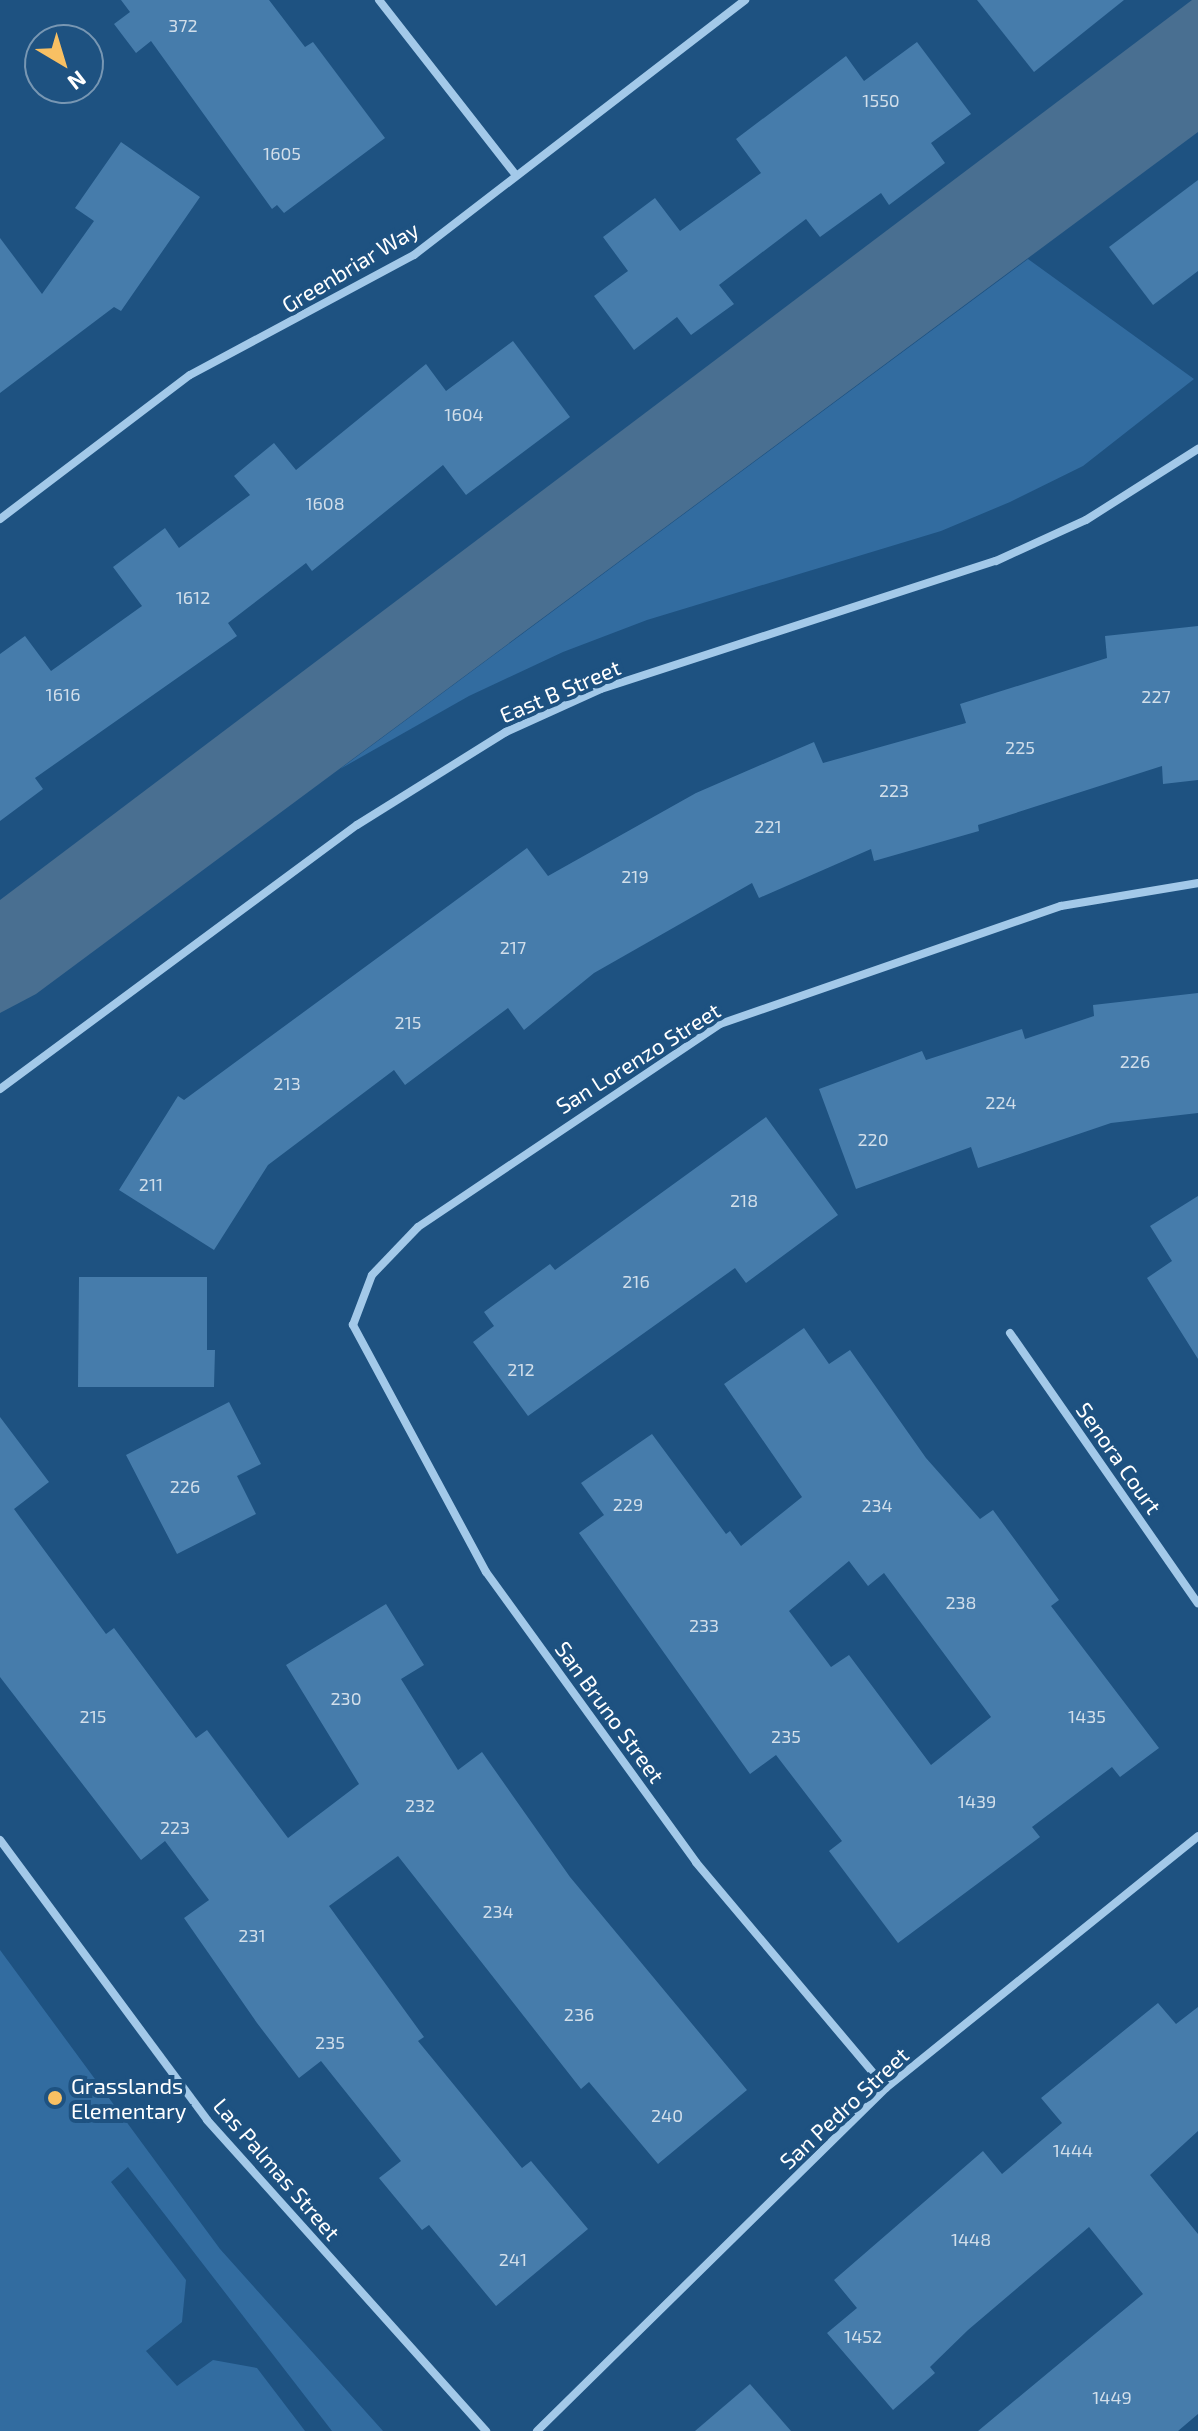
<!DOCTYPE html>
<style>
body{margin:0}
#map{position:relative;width:1198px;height:2431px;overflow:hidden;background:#1e5281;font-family:"Exo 2",sans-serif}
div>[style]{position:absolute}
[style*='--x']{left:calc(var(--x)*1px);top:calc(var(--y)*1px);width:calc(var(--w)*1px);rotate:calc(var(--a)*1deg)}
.green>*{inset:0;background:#326ca0}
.water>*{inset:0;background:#496f91}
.building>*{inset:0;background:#467cab}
.street>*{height:8px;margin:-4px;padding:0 4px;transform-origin:4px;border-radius:4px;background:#a3c9e9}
.dots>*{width:22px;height:22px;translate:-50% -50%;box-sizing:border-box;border:4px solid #1e5281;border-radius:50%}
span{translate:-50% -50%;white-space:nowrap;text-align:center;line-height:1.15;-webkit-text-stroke:8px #1e5281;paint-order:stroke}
.number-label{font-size:18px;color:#d1deea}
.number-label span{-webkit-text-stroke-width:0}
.street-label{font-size:22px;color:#fff}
.poi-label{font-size:22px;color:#fff}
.left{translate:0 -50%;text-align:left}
.north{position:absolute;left:24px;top:24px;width:80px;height:80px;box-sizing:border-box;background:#1e5281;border:2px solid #7897b3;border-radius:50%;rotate:142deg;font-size:22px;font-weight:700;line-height:32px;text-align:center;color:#fff}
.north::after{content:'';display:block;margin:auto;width:28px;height:36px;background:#f8c063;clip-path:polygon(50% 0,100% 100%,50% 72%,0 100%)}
</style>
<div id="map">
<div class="green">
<i style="clip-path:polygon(1028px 259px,1194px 379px,1083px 466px,1010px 502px,941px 531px,647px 620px,563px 652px,469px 696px,340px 769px)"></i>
<i style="clip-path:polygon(0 1950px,220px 2249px,383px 2431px,332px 2431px,128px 2167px,111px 2182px,186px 2280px,182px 2322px,146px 2351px,177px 2386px,213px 2360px,257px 2368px,305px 2431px,0 2431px)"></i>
</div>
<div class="water">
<i style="clip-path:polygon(1192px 0,1198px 0,1198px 132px,36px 994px,0 1013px,0 900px)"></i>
</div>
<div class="building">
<i style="clip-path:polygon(121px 0,269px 0,305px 47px,313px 42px,385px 138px,284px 213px,277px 205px,272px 209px,151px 41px,136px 53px,114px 24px,130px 12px)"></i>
<i style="clip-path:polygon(977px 0,1124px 0,1034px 72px)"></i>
<i style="clip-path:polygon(917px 42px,971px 114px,931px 143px,945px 163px,889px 205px,881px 193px,820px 237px,806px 219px,719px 285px,734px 304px,691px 335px,677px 317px,634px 350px,594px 296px,628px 271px,603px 237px,655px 198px,680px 231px,761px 173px,736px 139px,846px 56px,864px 81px)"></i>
<i style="clip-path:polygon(121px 142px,200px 197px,121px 311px,114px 307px,0 393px,0 238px,42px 294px,94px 221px,75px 208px)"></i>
<i style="clip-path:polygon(1198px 180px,1198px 271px,1153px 305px,1109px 247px)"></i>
<i style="clip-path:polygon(513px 341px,570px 417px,466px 495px,443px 465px,312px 571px,306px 563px,228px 623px,237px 636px,35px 778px,43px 789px,0 821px,0 654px,25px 636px,51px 671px,142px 606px,113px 567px,165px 528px,179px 548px,250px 495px,234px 476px,274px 443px,296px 470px,426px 364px,446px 391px)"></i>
<i style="clip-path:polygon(1198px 626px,1198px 780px,1163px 784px,1162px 766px,978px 825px,979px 831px,874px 861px,871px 849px,759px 898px,752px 883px,594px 973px,524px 1030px,508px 1008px,405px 1085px,394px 1070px,268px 1165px,214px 1250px,119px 1190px,178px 1096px,184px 1100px,527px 848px,548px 876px,696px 793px,814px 742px,823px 763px,966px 723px,960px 704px,1107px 658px,1105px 636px)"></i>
<i style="clip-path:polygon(1198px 993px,1198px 1113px,1111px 1123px,978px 1168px,971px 1147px,856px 1189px,819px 1089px,922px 1051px,926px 1060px,1022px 1029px,1025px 1039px,1094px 1016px,1093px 1005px)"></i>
<i style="clip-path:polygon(766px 1117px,838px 1215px,746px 1283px,735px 1268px,528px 1416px,473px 1342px,494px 1326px,484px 1312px,550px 1264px,555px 1270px)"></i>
<i style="clip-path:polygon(1198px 1196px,1198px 1359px,1147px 1278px,1172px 1261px,1150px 1226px)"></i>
<i style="clip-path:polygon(79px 1277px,207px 1277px,207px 1350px,215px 1350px,214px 1387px,78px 1387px)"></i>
<i style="clip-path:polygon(evenodd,804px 1328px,829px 1364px,850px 1350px,926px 1458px,980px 1519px,993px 1510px,1059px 1600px,1051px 1606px,1159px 1748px,1120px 1777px,1112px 1767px,1032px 1827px,1040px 1837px,898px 1943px,829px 1851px,842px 1841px,776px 1755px,750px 1774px,579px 1533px,604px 1515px,581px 1483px,652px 1434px,726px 1534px,730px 1531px,741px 1546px,802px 1497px,724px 1384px,804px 1328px,849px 1561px,868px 1586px,884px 1573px,991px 1717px,931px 1765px,849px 1655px,831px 1667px,789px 1611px,849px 1561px)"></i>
<i style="clip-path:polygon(229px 1402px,261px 1464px,237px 1476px,256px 1514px,177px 1554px,126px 1455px)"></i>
<i style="clip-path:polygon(0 1417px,49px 1482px,14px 1509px,106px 1634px,114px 1628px,196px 1738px,207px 1730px,288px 1838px,359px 1784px,286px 1665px,386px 1604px,424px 1665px,401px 1679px,458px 1770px,482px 1752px,570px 1877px,747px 2090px,658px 2164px,589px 2082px,581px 2089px,398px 1856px,329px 1906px,424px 2037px,418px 2041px,522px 2168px,531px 2161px,588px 2229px,496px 2306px,429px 2225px,422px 2230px,379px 2178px,401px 2161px,321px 2061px,299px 2078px,257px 2023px,184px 1918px,209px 1900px,165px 1841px,141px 1860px,0 1677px)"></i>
<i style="clip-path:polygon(1158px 2003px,1176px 2024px,1198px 2007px,1198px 2131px,1150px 2175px,1198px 2234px,1198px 2414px,1178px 2431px,978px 2431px,1143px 2294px,1089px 2227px,968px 2330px,930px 2367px,935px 2373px,893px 2410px,827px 2333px,857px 2308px,834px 2280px,983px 2151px,1002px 2174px,1062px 2123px,1041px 2098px)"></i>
<i style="clip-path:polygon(750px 2384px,791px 2431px,695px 2431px)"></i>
</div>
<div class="street">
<i style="--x:379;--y:0;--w:219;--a:52"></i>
<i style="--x:0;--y:519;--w:238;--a:-37.2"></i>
<i style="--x:190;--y:375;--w:254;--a:-28.2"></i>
<i style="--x:414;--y:255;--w:418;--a:-37.6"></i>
<i style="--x:0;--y:1089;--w:444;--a:-36.5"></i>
<i style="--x:357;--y:825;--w:176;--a:-32"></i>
<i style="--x:506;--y:732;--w:104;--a:-24.4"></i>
<i style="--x:601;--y:689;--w:415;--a:-18"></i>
<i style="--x:996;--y:561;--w:99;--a:-24.5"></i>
<i style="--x:1086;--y:520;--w:133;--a:-32.4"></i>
<i style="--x:1010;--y:1333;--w:329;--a:55.2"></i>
<i style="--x:0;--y:1840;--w:348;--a:53.5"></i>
<i style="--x:207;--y:2120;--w:418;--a:48.1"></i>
<i style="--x:886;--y:2088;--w:295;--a:-130.1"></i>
<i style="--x:696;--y:1862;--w:358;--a:-125.9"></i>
<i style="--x:486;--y:1572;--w:281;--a:-118.3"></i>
<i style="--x:353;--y:1325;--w:53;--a:-69.2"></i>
<i style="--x:372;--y:1275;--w:66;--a:-46.2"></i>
<i style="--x:418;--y:1227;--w:364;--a:-33.9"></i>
<i style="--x:720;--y:1024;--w:361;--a:-19.1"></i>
<i style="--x:1061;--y:906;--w:139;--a:-9.5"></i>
<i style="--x:537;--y:2431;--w:489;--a:-44.5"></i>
<i style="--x:886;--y:2088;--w:401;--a:-38.9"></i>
</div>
<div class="dots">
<i style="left:55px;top:2098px;background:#f8c063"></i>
</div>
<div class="number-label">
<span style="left:183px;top:25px">372</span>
<span style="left:881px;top:100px">1550</span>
<span style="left:282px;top:153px">1605</span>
<span style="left:464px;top:414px">1604</span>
<span style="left:325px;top:503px">1608</span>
<span style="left:193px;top:597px">1612</span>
<span style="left:63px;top:694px">1616</span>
<span style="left:1156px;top:696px">227</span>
<span style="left:1020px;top:747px">225</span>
<span style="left:894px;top:790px">223</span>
<span style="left:768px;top:826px">221</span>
<span style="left:635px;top:876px">219</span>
<span style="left:513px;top:947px">217</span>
<span style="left:408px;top:1022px">215</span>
<span style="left:1135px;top:1061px">226</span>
<span style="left:287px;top:1083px">213</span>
<span style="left:1001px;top:1102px">224</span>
<span style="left:873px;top:1139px">220</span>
<span style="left:151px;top:1184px">211</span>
<span style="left:744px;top:1200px">218</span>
<span style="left:636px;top:1281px">216</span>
<span style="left:521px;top:1369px">212</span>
<span style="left:185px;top:1486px">226</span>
<span style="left:628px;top:1504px">229</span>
<span style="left:877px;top:1505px">234</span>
<span style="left:961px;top:1602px">238</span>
<span style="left:704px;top:1625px">233</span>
<span style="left:346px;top:1698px">230</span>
<span style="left:93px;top:1716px">215</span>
<span style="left:1087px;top:1716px">1435</span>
<span style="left:786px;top:1736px">235</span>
<span style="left:977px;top:1801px">1439</span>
<span style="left:420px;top:1805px">232</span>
<span style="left:175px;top:1827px">223</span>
<span style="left:498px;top:1911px">234</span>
<span style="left:252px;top:1935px">231</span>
<span style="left:579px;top:2014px">236</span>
<span style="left:330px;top:2042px">235</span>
<span style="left:667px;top:2115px">240</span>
<span style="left:1073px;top:2150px">1444</span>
<span style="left:971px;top:2239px">1448</span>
<span style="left:513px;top:2259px">241</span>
<span style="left:863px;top:2336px">1452</span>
<span style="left:1112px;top:2397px">1449</span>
</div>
<div class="street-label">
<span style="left:350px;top:267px;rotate:-31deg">Greenbriar Way</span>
<span style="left:560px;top:691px;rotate:-23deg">East B Street</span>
<span style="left:638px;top:1058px;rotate:-32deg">San Lorenzo Street</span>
<span style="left:1119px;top:1458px;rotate:55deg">Senora Court</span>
<span style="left:610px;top:1712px;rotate:54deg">San Bruno Street</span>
<span style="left:844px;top:2108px;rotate:-43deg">San Pedro Street</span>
<span style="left:277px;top:2169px;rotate:49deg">Las Palmas Street</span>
</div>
<div class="poi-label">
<span class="left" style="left:71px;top:2098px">Grasslands<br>Elementary</span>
</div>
<div class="north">N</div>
</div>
